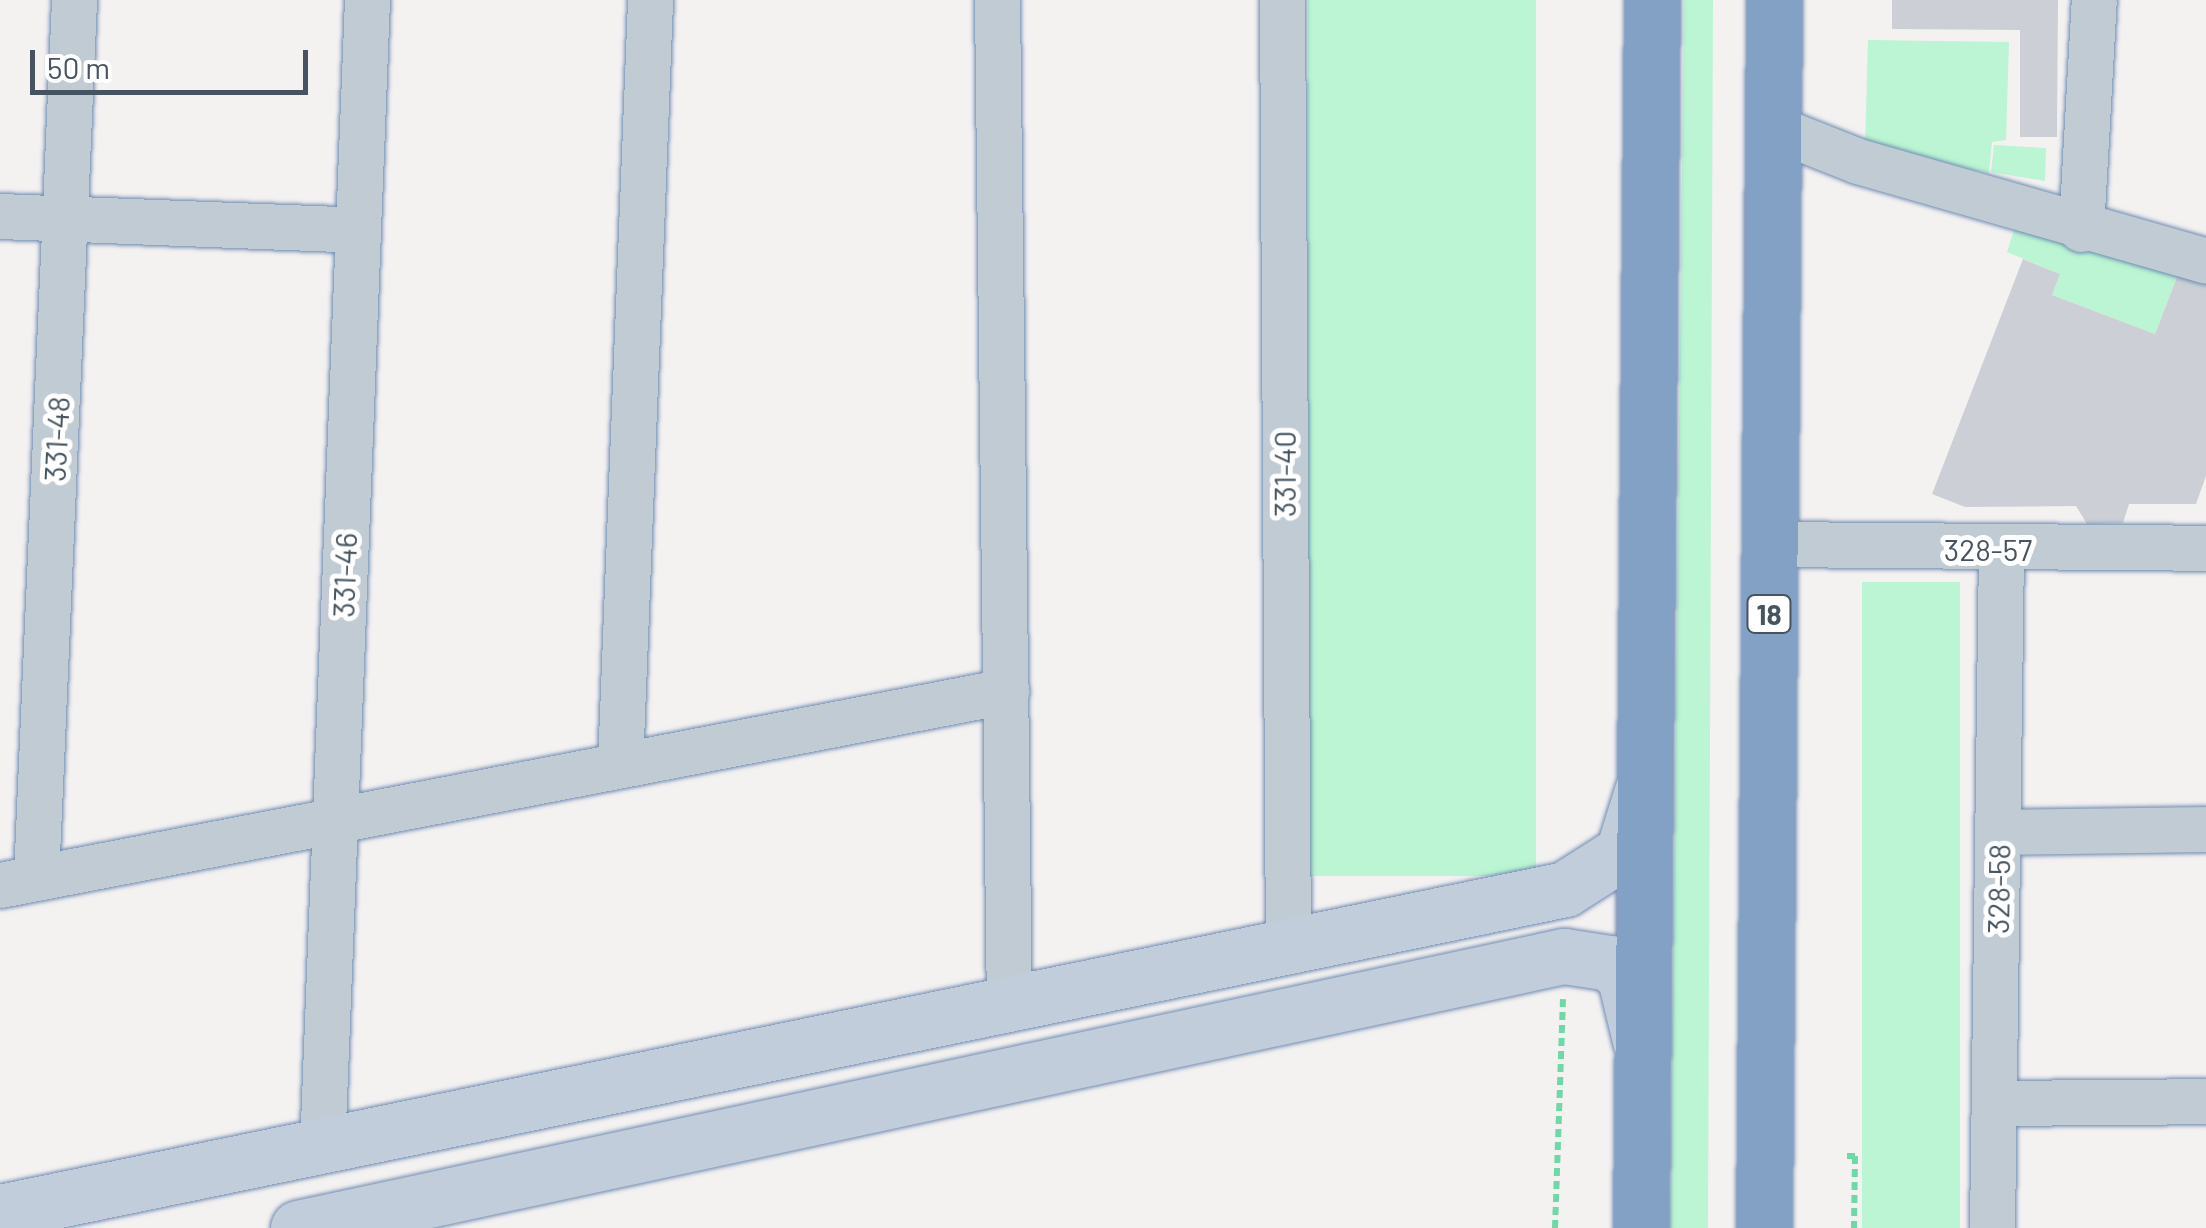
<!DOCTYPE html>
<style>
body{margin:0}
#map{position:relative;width:2206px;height:1228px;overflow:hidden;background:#f4f1f1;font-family:Barlow,sans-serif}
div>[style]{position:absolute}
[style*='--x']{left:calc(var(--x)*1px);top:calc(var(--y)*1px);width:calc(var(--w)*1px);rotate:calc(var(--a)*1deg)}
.green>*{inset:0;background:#bbf5d3;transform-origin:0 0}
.building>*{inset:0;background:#ccd0d6}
.path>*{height:6px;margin-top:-3px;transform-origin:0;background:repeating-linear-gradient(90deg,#6fd8a7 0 8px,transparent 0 13px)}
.roads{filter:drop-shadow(0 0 2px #6e8cb1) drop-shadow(0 0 2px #6e8cb1)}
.street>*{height:45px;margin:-22.5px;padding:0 22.5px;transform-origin:22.5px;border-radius:22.5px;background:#c0cbd4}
.secondary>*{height:55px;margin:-27.5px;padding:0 27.5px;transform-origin:27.5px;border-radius:27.5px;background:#c2cddc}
.highway>*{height:55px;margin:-27.5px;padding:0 27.5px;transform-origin:27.5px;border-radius:27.5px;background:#83a1c5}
span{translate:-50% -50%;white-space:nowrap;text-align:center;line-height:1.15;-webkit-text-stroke:10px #fff;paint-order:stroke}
.shield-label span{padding:2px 8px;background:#fff;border:2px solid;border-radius:8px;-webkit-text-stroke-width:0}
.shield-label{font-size:28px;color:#465461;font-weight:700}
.street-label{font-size:30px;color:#465461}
.scale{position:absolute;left:30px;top:50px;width:278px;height:45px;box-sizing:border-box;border:5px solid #465461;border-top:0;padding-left:12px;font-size:30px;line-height:35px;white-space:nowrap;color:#465461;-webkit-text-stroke:8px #fff;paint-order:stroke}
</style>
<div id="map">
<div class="green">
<i style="left:1308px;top:0;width:228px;height:876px"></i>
<i style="clip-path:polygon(1684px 0,1713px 0,1708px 1228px,1670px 1228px)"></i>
<i style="clip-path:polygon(1868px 40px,2009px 42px,2006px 140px,1992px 142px,1989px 173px,1865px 148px)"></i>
<i style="clip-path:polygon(1994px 145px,2046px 148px,2045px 181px,1991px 172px)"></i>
<i style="clip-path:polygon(2015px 227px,2179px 272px,2155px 334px,2052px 295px,2060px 274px,2007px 252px)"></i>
<i style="left:1960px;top:582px;width:646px;height:98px;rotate:90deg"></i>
</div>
<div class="building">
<i style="clip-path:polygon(1892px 0,2058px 0,2057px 137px,2020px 137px,2020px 30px,1892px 29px)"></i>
<i style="clip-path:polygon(2023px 259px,2060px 274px,2052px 295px,2155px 334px,2179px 272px,2206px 282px,2206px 476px,2196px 504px,2129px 504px,2123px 523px,2087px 524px,2076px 506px,1965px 507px,1932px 494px)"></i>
</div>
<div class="path">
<i style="--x:1847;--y:1156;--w:8;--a:0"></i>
<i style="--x:1855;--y:1156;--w:72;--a:90.8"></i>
<i style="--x:1555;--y:1228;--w:229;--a:-88"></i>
</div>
<div class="roads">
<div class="street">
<i style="--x:997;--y:0;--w:1006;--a:89.32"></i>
<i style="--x:1282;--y:0;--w:948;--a:89.64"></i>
<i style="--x:1772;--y:127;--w:92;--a:21.6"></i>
<i style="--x:1858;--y:161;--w:362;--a:16"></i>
<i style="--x:0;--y:216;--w:358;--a:2.2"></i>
<i style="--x:2081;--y:229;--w:229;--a:-86.8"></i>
<i style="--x:1770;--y:544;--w:436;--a:0.5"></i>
<i style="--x:620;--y:765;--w:766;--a:-87.75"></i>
<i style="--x:1999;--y:832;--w:207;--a:-0.8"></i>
<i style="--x:36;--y:878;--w:879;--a:-87.52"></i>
<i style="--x:0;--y:885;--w:1025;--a:-10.92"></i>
<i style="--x:1995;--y:1103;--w:211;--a:-0.5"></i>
<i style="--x:322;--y:1150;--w:1151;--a:-87.76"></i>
<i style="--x:1992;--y:1228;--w:678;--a:-89.24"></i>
</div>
<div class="secondary">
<i style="--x:0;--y:1212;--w:1598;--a:-11.66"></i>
<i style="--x:1565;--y:889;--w:69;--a:-32.5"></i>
<i style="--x:1623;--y:852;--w:64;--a:-72.7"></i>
<i style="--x:298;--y:1228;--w:1295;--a:-12.13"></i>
<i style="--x:1564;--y:956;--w:47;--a:8.7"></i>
<i style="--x:1610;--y:963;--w:21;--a:45"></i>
<i style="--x:1625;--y:978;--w:64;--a:76.4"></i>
</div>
<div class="highway">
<i style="--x:1641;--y:1228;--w:1228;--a:-89.49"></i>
<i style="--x:1764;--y:1228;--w:1228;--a:-89.53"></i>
</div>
</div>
<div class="shield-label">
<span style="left:1769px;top:614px">18</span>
</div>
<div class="street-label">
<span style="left:56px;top:439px;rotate:-87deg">331-48</span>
<span style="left:1284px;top:474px;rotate:-90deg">331-40</span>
<span style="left:1988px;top:549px">328-57</span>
<span style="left:344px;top:575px;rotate:-88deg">331-46</span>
<span style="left:1998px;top:889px;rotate:-89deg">328-58</span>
</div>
<div class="scale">50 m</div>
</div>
